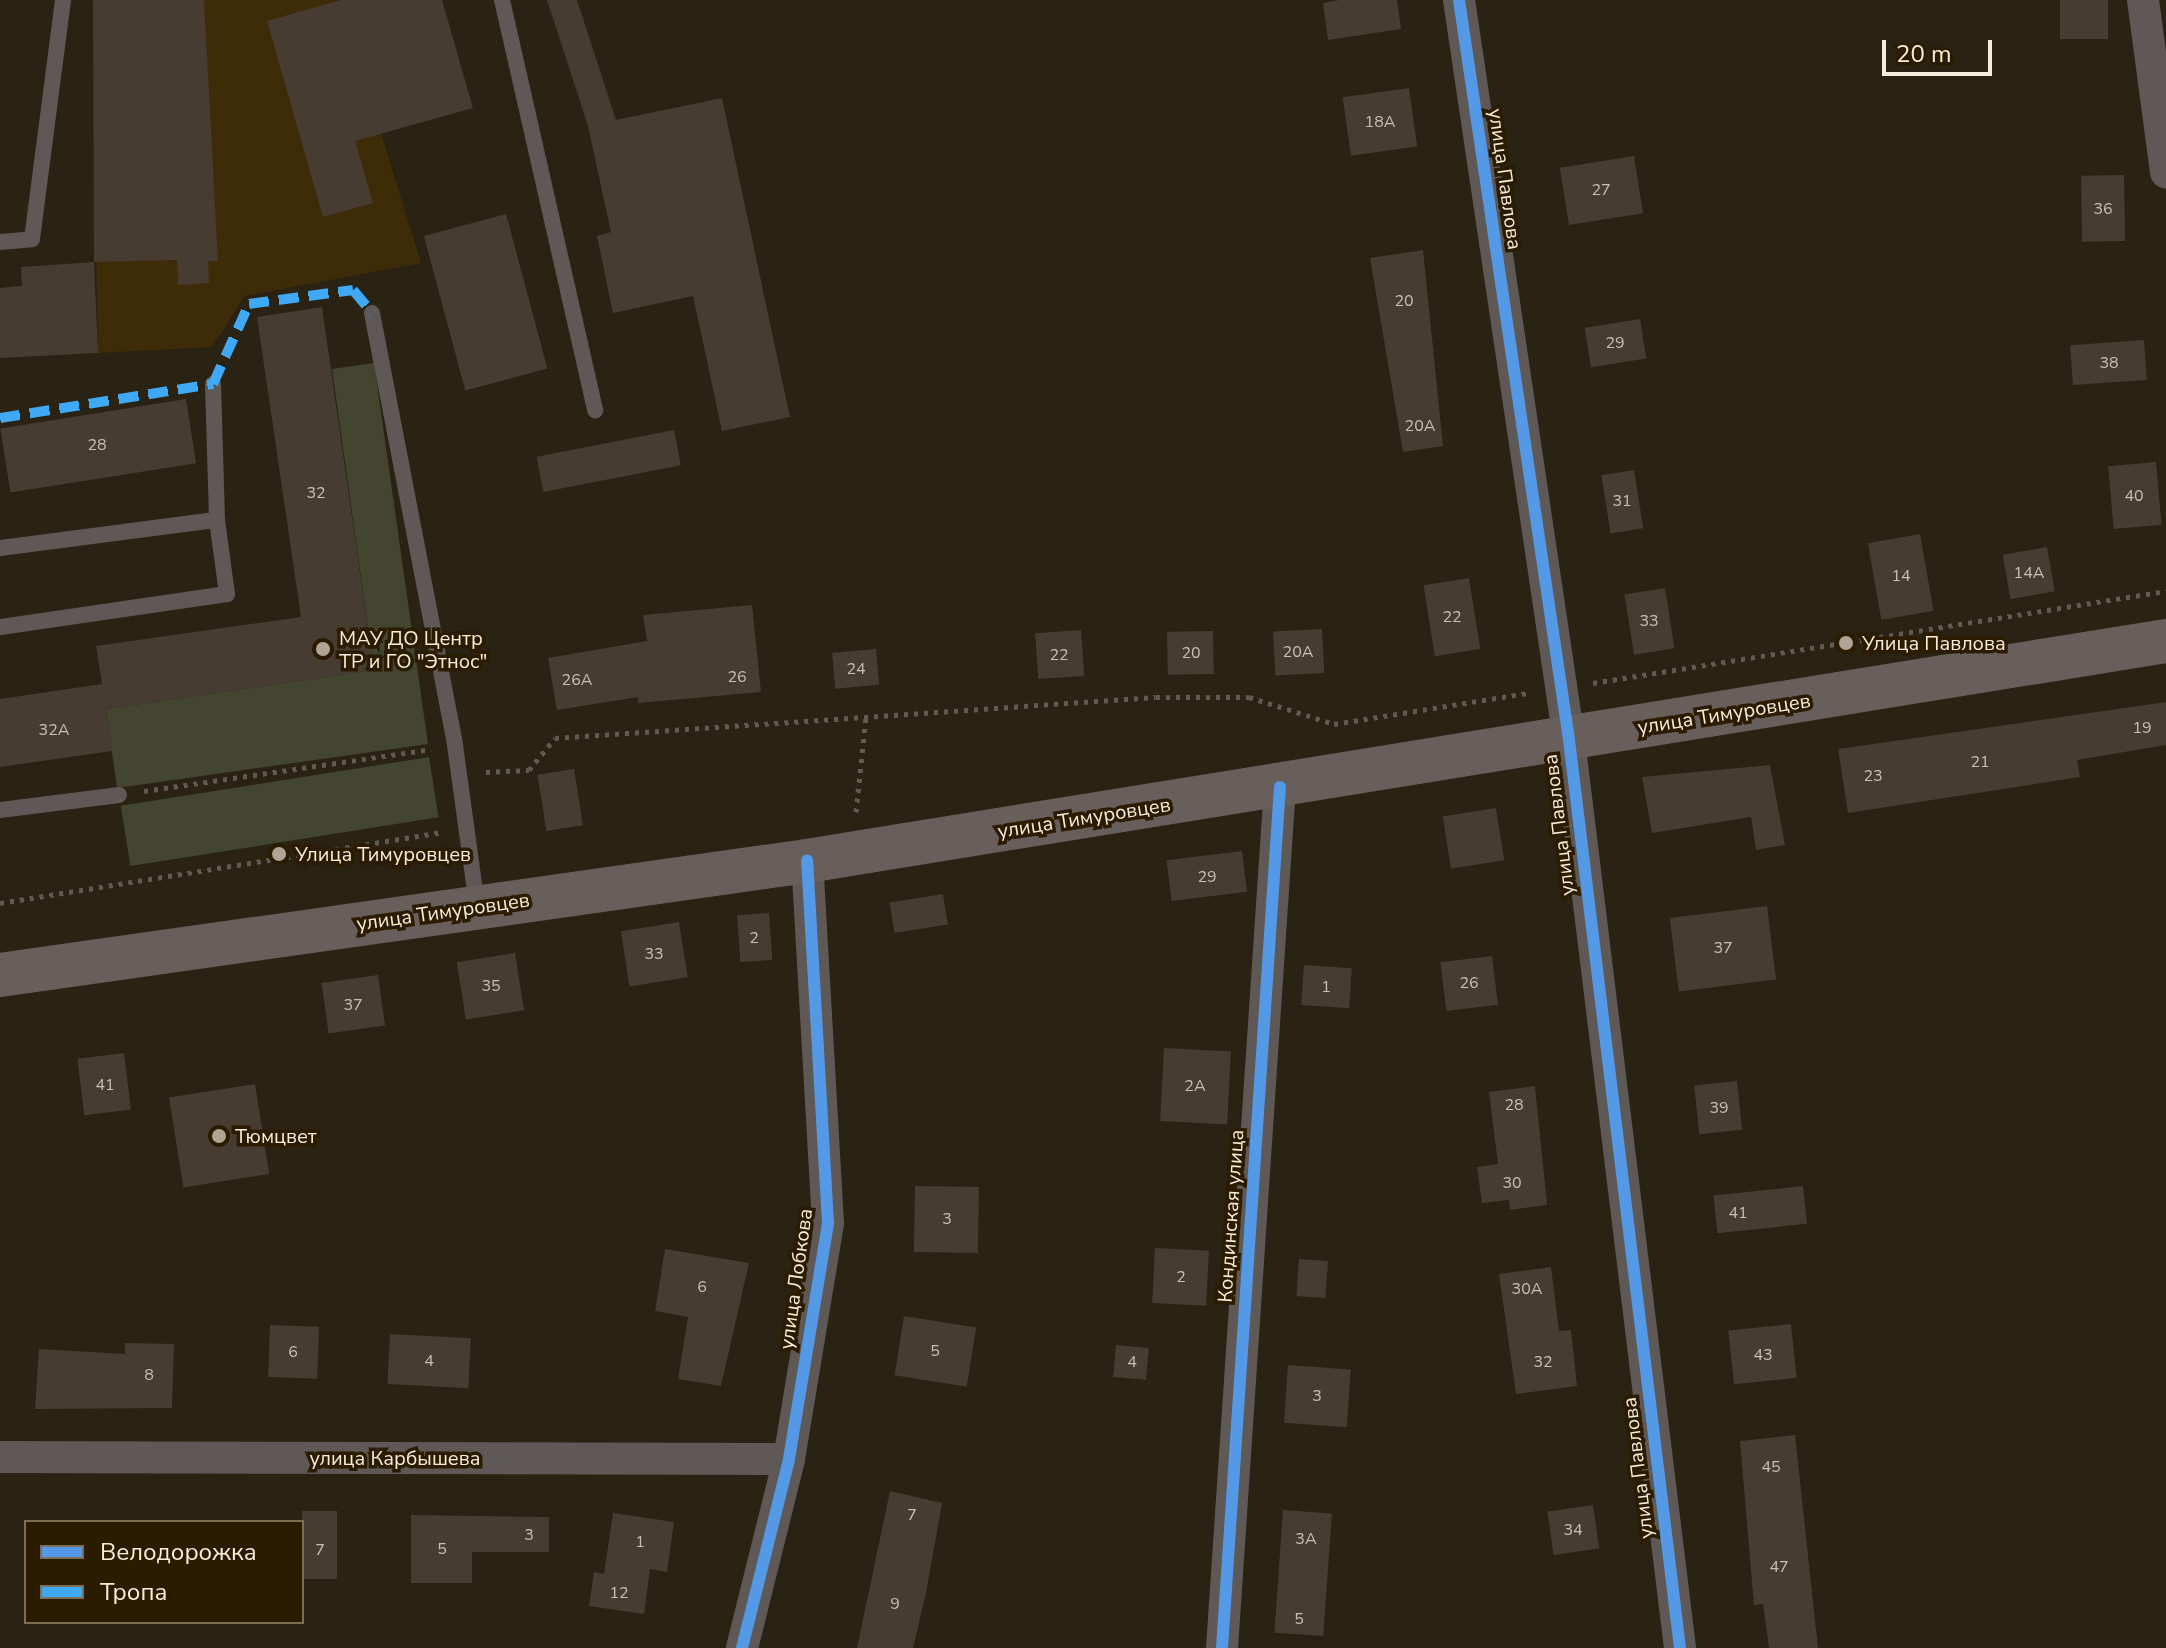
<!DOCTYPE html>
<meta charset="utf-8">
<style>
body{margin:0}
#map{position:relative;width:2166px;height:1648px;overflow:hidden;background:#2a2212;font-family:"Nunito Sans",sans-serif}
div>[style]{position:absolute}
[style*='--x']{left:calc(var(--x)*1px);top:calc(var(--y)*1px);width:calc(var(--w)*1px);rotate:calc(var(--a)*1deg)}
.built>*{inset:0;background:#3e2c08}
.green>*{inset:0;background:#444531;transform-origin:0 0}
.building>*{inset:0;background:#463c31;transform-origin:0 0}
.path>*{height:5px;margin-top:-2.5px;transform-origin:0;background:repeating-linear-gradient(90deg,#615a53 0 4px,transparent 0 10px)}
.service>*{height:16px;margin:-8px;padding:0 8px;transform-origin:8px;border-radius:8px;background:#5e5856}
.minor>*{height:32px;margin:-16px;padding:0 16px;transform-origin:16px;border-radius:16px;background:#5e5856}
.primary>*{height:44px;margin:-22px;padding:0 22px;transform-origin:22px;border-radius:22px;background:#685f5c}
.quiet>*{height:10px;margin-top:-5px;transform-origin:0;background:repeating-linear-gradient(90deg,#3fa9f5 0 20px,transparent 0 30px)}
.cycleway>*{height:12px;margin:-6px;padding:0 6px;transform-origin:6px;border-radius:6px;background:#5399e6}
.dots>*{width:22px;height:22px;translate:-50% -50%;box-sizing:border-box;border:4px solid #2b1c00;border-radius:50%}
span{translate:-50% -50%;white-space:nowrap;text-align:center;line-height:1.15;-webkit-text-stroke:7px #2b1c00;paint-order:stroke}
.number-label{font-size:16px;color:#cac0b1}
.number-label span{-webkit-text-stroke-width:0}
.street-label{font-size:20px;color:#f6ecdc}
.poi-label{font-size:20px;color:#f6ecdc}
.left{translate:0 -50%;text-align:left}
.legend{position:absolute;left:24px;top:1520px;width:280px;height:104px;box-sizing:border-box;background:#2b1c00;border:2px solid #7c6f58;margin:0;padding:10px 14px;list-style:none;font-size:24px;color:#f6ecdc}
.legend li{display:flex;align-items:center;gap:16px;height:40px}
.legend b{width:40px;border:2px solid #7c6f58}
.scale{position:absolute;left:1882px;top:40px;width:110px;height:36px;box-sizing:border-box;border:4px solid #f6ecdc;border-top:0;padding-left:10px;font-size:24px;line-height:28px;white-space:nowrap;color:#f6ecdc;-webkit-text-stroke:6px #2b1c00;paint-order:stroke}
</style>
<div id="map">
<div class="built">
<i style="clip-path:polygon(93px 0,340px 0,421px 263px,245px 296px,212px 347px,98px 353px)"></i>
</div>
<div class="green">
<i style="clip-path:polygon(374px 363px,428px 744px,117px 788px,106px 709px,374px 670px,332px 369px)"></i>
<i style="left:429px;top:757px;width:61px;height:312px;rotate:81deg"></i>
</div>
<div class="building">
<i style="clip-path:polygon(93px 0,204px 0,218px 261px,208px 261px,209px 283px,178px 285px,177px 260px,94px 262px)"></i>
<i style="clip-path:polygon(341px 0,442px 0,473px 108px,355px 141px,373px 203px,323px 217px,267px 21px)"></i>
<i style="clip-path:polygon(547px 0,577px 0,616px 120px,722px 98px,790px 417px,722px 431px,693px 296px,613px 313px,597px 236px,611px 232px,588px 126px)"></i>
<i style="clip-path:polygon(1339px 0,1397px 0,1401px 29px,1328px 40px,1323px 3px)"></i>
<i style="left:2060px;top:0;width:48px;height:39px"></i>
<i style="left:1409px;top:88px;width:59px;height:67px;rotate:82deg"></i>
<i style="left:1634px;top:156px;width:58px;height:75px;rotate:81deg"></i>
<i style="left:2124px;top:175px;width:66px;height:43px;rotate:89deg"></i>
<i style="left:506px;top:214px;width:160px;height:85px;rotate:75deg"></i>
<i style="clip-path:polygon(1423px 250px,1443px 446px,1403px 452px,1370px 258px)"></i>
<i style="clip-path:polygon(94px 262px,98px 353px,0 358px,0 288px,22px 286px,21px 267px)"></i>
<i style="clip-path:polygon(322px 307px,374px 670px,106px 709px,112px 751px,0 767px,0 699px,102px 684px,96px 646px,301px 617px,257px 317px)"></i>
<i style="left:1640px;top:319px;width:40px;height:56px;rotate:81deg"></i>
<i style="left:2144px;top:340px;width:40px;height:74px;rotate:86deg"></i>
<i style="left:186px;top:399px;width:65px;height:188px;rotate:81deg"></i>
<i style="left:674px;top:430px;width:36px;height:140px;rotate:79deg"></i>
<i style="left:2156px;top:462px;width:63px;height:48px;rotate:85deg"></i>
<i style="left:1634px;top:470px;width:59px;height:33px;rotate:81deg"></i>
<i style="left:1920px;top:534px;width:78px;height:53px;rotate:80deg"></i>
<i style="left:2047px;top:547px;width:45px;height:45px;rotate:80deg"></i>
<i style="left:1469px;top:578px;width:72px;height:46px;rotate:81deg"></i>
<i style="left:1665px;top:588px;width:61px;height:41px;rotate:81deg"></i>
<i style="clip-path:polygon(752px 605px,761px 692px,638px 703px,638px 697px,557px 710px,548px 658px,647px 641px,643px 615px)"></i>
<i style="left:1322px;top:629px;width:44px;height:49px;rotate:87deg"></i>
<i style="left:1081px;top:630px;width:46px;height:46px;rotate:86deg"></i>
<i style="left:1213px;top:631px;width:43px;height:46px;rotate:89deg"></i>
<i style="left:876px;top:649px;width:36px;height:44px;rotate:85deg"></i>
<i style="clip-path:polygon(2166px 702px,2166px 745px,2077px 760px,2080px 777px,1848px 813px,1838px 749px)"></i>
<i style="clip-path:polygon(1770px 765px,1785px 845px,1756px 850px,1751px 817px,1652px 833px,1642px 777px)"></i>
<i style="left:574px;top:769px;width:57px;height:37px;rotate:81deg"></i>
<i style="left:1496px;top:808px;width:53px;height:54px;rotate:81deg"></i>
<i style="left:1242px;top:851px;width:41px;height:76px;rotate:83deg"></i>
<i style="left:943px;top:894px;width:31px;height:54px;rotate:81deg"></i>
<i style="left:1767px;top:906px;width:74px;height:98px;rotate:83deg"></i>
<i style="left:769px;top:913px;width:47px;height:32px;rotate:86deg"></i>
<i style="left:679px;top:922px;width:56px;height:59px;rotate:81deg"></i>
<i style="left:515px;top:953px;width:58px;height:59px;rotate:81deg"></i>
<i style="left:1492px;top:956px;width:49px;height:52px;rotate:83deg"></i>
<i style="left:1304px;top:965px;width:48px;height:40px;rotate:4deg"></i>
<i style="left:378px;top:975px;width:51px;height:57px;rotate:82deg"></i>
<i style="left:1164px;top:1048px;width:67px;height:73px;rotate:3deg"></i>
<i style="left:124px;top:1053px;width:57px;height:47px;rotate:83deg"></i>
<i style="left:1737px;top:1081px;width:49px;height:43px;rotate:84deg"></i>
<i style="left:255px;top:1084px;width:91px;height:87px;rotate:81deg"></i>
<i style="clip-path:polygon(1535px 1086px,1547px 1205px,1510px 1210px,1509px 1200px,1482px 1203px,1477px 1167px,1498px 1164px,1489px 1092px)"></i>
<i style="left:915px;top:1186px;width:64px;height:66px;rotate:1deg"></i>
<i style="left:1803px;top:1186px;width:38px;height:90px;rotate:84deg"></i>
<i style="left:1155px;top:1248px;width:54px;height:55px;rotate:3deg"></i>
<i style="clip-path:polygon(665px 1249px,749px 1263px,721px 1386px,678px 1379px,688px 1317px,655px 1311px)"></i>
<i style="left:1299px;top:1259px;width:29px;height:37px;rotate:4deg"></i>
<i style="clip-path:polygon(1551px 1267px,1559px 1331px,1571px 1330px,1577px 1386px,1516px 1394px,1499px 1274px)"></i>
<i style="left:904px;top:1316px;width:73px;height:60px;rotate:9deg"></i>
<i style="left:1791px;top:1324px;width:54px;height:63px;rotate:84deg"></i>
<i style="left:270px;top:1325px;width:49px;height:52px;rotate:2deg"></i>
<i style="left:390px;top:1334px;width:81px;height:50px;rotate:3deg"></i>
<i style="clip-path:polygon(125px 1343px,174px 1344px,172px 1408px,35px 1409px,39px 1349px,125px 1354px)"></i>
<i style="left:1116px;top:1345px;width:33px;height:32px;rotate:5deg"></i>
<i style="left:1288px;top:1365px;width:63px;height:58px;rotate:4deg"></i>
<i style="clip-path:polygon(1795px 1435px,1818px 1648px,1769px 1648px,1763px 1604px,1754px 1605px,1740px 1441px)"></i>
<i style="clip-path:polygon(890px 1491px,942px 1503px,926px 1593px,913px 1648px,857px 1648px)"></i>
<i style="left:1593px;top:1505px;width:44px;height:46px;rotate:82deg"></i>
<i style="left:1283px;top:1510px;width:49px;height:123px;rotate:4deg"></i>
<i style="left:302px;top:1511px;width:35px;height:68px"></i>
<i style="clip-path:polygon(613px 1513px,674px 1522px,667px 1572px,650px 1569px,644px 1614px,589px 1606px,594px 1572px,604px 1574px)"></i>
<i style="clip-path:polygon(411px 1515px,549px 1517px,549px 1552px,472px 1552px,472px 1583px,411px 1583px)"></i>
</div>
<div class="path">
<i style="--x:1593;--y:683;--w:580;--a:-9.12"></i>
<i style="--x:486;--y:772;--w:43;--a:-2.7"></i>
<i style="--x:529;--y:770;--w:41;--a:-50.9"></i>
<i style="--x:555;--y:738;--w:602;--a:-3.9"></i>
<i style="--x:1156;--y:697;--w:93;--a:0"></i>
<i style="--x:1249;--y:697;--w:89;--a:17.6"></i>
<i style="--x:1334;--y:724;--w:196;--a:-9.1"></i>
<i style="--x:144;--y:791;--w:290;--a:-8.3"></i>
<i style="--x:856;--y:812;--w:96;--a:-84"></i>
<i style="--x:0;--y:903;--w:447;--a:-9.1"></i>
</div>
<div class="service">
<i style="--x:502;--y:0;--w:421;--a:77.2"></i>
<i style="--x:0;--y:242;--w:32;--a:-5"></i>
<i style="--x:32;--y:239;--w:241;--a:-82.6"></i>
<i style="--x:372;--y:313;--w:440;--a:79.1"></i>
<i style="--x:455;--y:745;--w:162;--a:82.2"></i>
<i style="--x:213;--y:384;--w:136;--a:88.3"></i>
<i style="--x:0;--y:548;--w:219;--a:-7.4"></i>
<i style="--x:217;--y:520;--w:75;--a:82.3"></i>
<i style="--x:227;--y:594;--w:229;--a:171.7"></i>
<i style="--x:0;--y:810;--w:120;--a:-7.2"></i>
</div>
<div class="minor">
<i style="--x:1459;--y:0;--w:748;--a:81.54"></i>
<i style="--x:1569;--y:740;--w:915;--a:83.03"></i>
<i style="--x:2143;--y:0;--w:174;--a:82.4"></i>
<i style="--x:0;--y:1457;--w:789;--a:0.15"></i>
<i style="--x:742;--y:1648;--w:195;--a:-76"></i>
<i style="--x:789;--y:1459;--w:239;--a:-80.6"></i>
<i style="--x:828;--y:1223;--w:363;--a:-93.3"></i>
<i style="--x:1222;--y:1648;--w:863;--a:-86.15"></i>
</div>
<div class="primary">
<i style="--x:0;--y:975;--w:815;--a:-8.04"></i>
<i style="--x:807;--y:861;--w:1377;--a:-9.2"></i>
</div>
<div class="quiet">
<i style="--x:0;--y:418;--w:216;--a:-9.1"></i>
<i style="--x:213;--y:384;--w:88;--a:-65.8"></i>
<i style="--x:249;--y:304;--w:105;--a:-7.7"></i>
<i style="--x:353;--y:290;--w:30;--a:50"></i>
</div>
<div class="cycleway">
<i style="--x:1459;--y:0;--w:748;--a:81.54"></i>
<i style="--x:1569;--y:740;--w:915;--a:83.03"></i>
<i style="--x:742;--y:1648;--w:195;--a:-76"></i>
<i style="--x:789;--y:1459;--w:239;--a:-80.6"></i>
<i style="--x:828;--y:1223;--w:363;--a:-93.3"></i>
<i style="--x:1222;--y:1648;--w:863;--a:-86.15"></i>
</div>
<div class="dots">
<i style="left:1846px;top:643px;background:#afa595"></i>
<i style="left:323px;top:649px;background:#afa595"></i>
<i style="left:279px;top:854px;background:#afa595"></i>
<i style="left:219px;top:1136px;background:#afa595"></i>
</div>
<div class="number-label">
<span style="left:1380px;top:122px">18А</span>
<span style="left:1601px;top:190px">27</span>
<span style="left:2103px;top:209px">36</span>
<span style="left:1404px;top:301px">20</span>
<span style="left:1615px;top:343px">29</span>
<span style="left:2109px;top:363px">38</span>
<span style="left:1420px;top:426px">20А</span>
<span style="left:97px;top:445px">28</span>
<span style="left:316px;top:493px">32</span>
<span style="left:2134px;top:496px">40</span>
<span style="left:1622px;top:501px">31</span>
<span style="left:2029px;top:573px">14А</span>
<span style="left:1901px;top:576px">14</span>
<span style="left:1452px;top:617px">22</span>
<span style="left:1649px;top:621px">33</span>
<span style="left:1298px;top:652px">20А</span>
<span style="left:1191px;top:653px">20</span>
<span style="left:1059px;top:655px">22</span>
<span style="left:856px;top:669px">24</span>
<span style="left:737px;top:677px">26</span>
<span style="left:577px;top:680px">26А</span>
<span style="left:2142px;top:728px">19</span>
<span style="left:54px;top:730px">32А</span>
<span style="left:1980px;top:762px">21</span>
<span style="left:1873px;top:776px">23</span>
<span style="left:1207px;top:877px">29</span>
<span style="left:754px;top:938px">2</span>
<span style="left:1723px;top:948px">37</span>
<span style="left:654px;top:954px">33</span>
<span style="left:1469px;top:983px">26</span>
<span style="left:491px;top:986px">35</span>
<span style="left:1326px;top:987px">1</span>
<span style="left:353px;top:1005px">37</span>
<span style="left:105px;top:1085px">41</span>
<span style="left:1195px;top:1086px">2А</span>
<span style="left:1514px;top:1105px">28</span>
<span style="left:1719px;top:1108px">39</span>
<span style="left:1512px;top:1183px">30</span>
<span style="left:1738px;top:1213px">41</span>
<span style="left:947px;top:1219px">3</span>
<span style="left:1181px;top:1277px">2</span>
<span style="left:702px;top:1287px">6</span>
<span style="left:1527px;top:1289px">30А</span>
<span style="left:935px;top:1351px">5</span>
<span style="left:293px;top:1352px">6</span>
<span style="left:1763px;top:1355px">43</span>
<span style="left:429px;top:1361px">4</span>
<span style="left:1132px;top:1362px">4</span>
<span style="left:1543px;top:1362px">32</span>
<span style="left:149px;top:1375px">8</span>
<span style="left:1317px;top:1396px">3</span>
<span style="left:1771px;top:1467px">45</span>
<span style="left:912px;top:1515px">7</span>
<span style="left:1573px;top:1530px">34</span>
<span style="left:529px;top:1535px">3</span>
<span style="left:1306px;top:1539px">3А</span>
<span style="left:640px;top:1542px">1</span>
<span style="left:442px;top:1549px">5</span>
<span style="left:320px;top:1550px">7</span>
<span style="left:1779px;top:1567px">47</span>
<span style="left:619px;top:1593px">12</span>
<span style="left:895px;top:1604px">9</span>
<span style="left:1299px;top:1619px">5</span>
</div>
<div class="street-label">
<span style="left:1505px;top:179px;rotate:82deg">улица Павлова</span>
<span style="left:1724px;top:714px;rotate:-9deg">улица Тимуровцев</span>
<span style="left:1084px;top:818px;rotate:-9deg">улица Тимуровцев</span>
<span style="left:1559px;top:825px;rotate:-97deg">улица Павлова</span>
<span style="left:443px;top:912px;rotate:-8deg">улица Тимуровцев</span>
<span style="left:1231px;top:1216px;rotate:-86deg">Кондинская улица</span>
<span style="left:796px;top:1279px;rotate:-82deg">улица Лобкова</span>
<span style="left:395px;top:1458px">улица Карбышева</span>
<span style="left:1638px;top:1468px;rotate:-97deg">улица Павлова</span>
</div>
<div class="poi-label">
<span class="left" style="left:339px;top:650px">МАУ ДО Центр<br>ТР и ГО "Этнос"</span>
<span class="left" style="left:1862px;top:643px">Улица Павлова</span>
<span class="left" style="left:295px;top:854px">Улица Тимуровцев</span>
<span class="left" style="left:235px;top:1136px">Тюмцвет</span>
</div>
<ul class="legend">
<li><b style="height:10px;background:#5399e6"></b>Велодорожка</li>
<li><b style="height:10px;background:#3fa9f5"></b>Тропа</li>
</ul>
<div class="scale">20 m</div>
</div>
